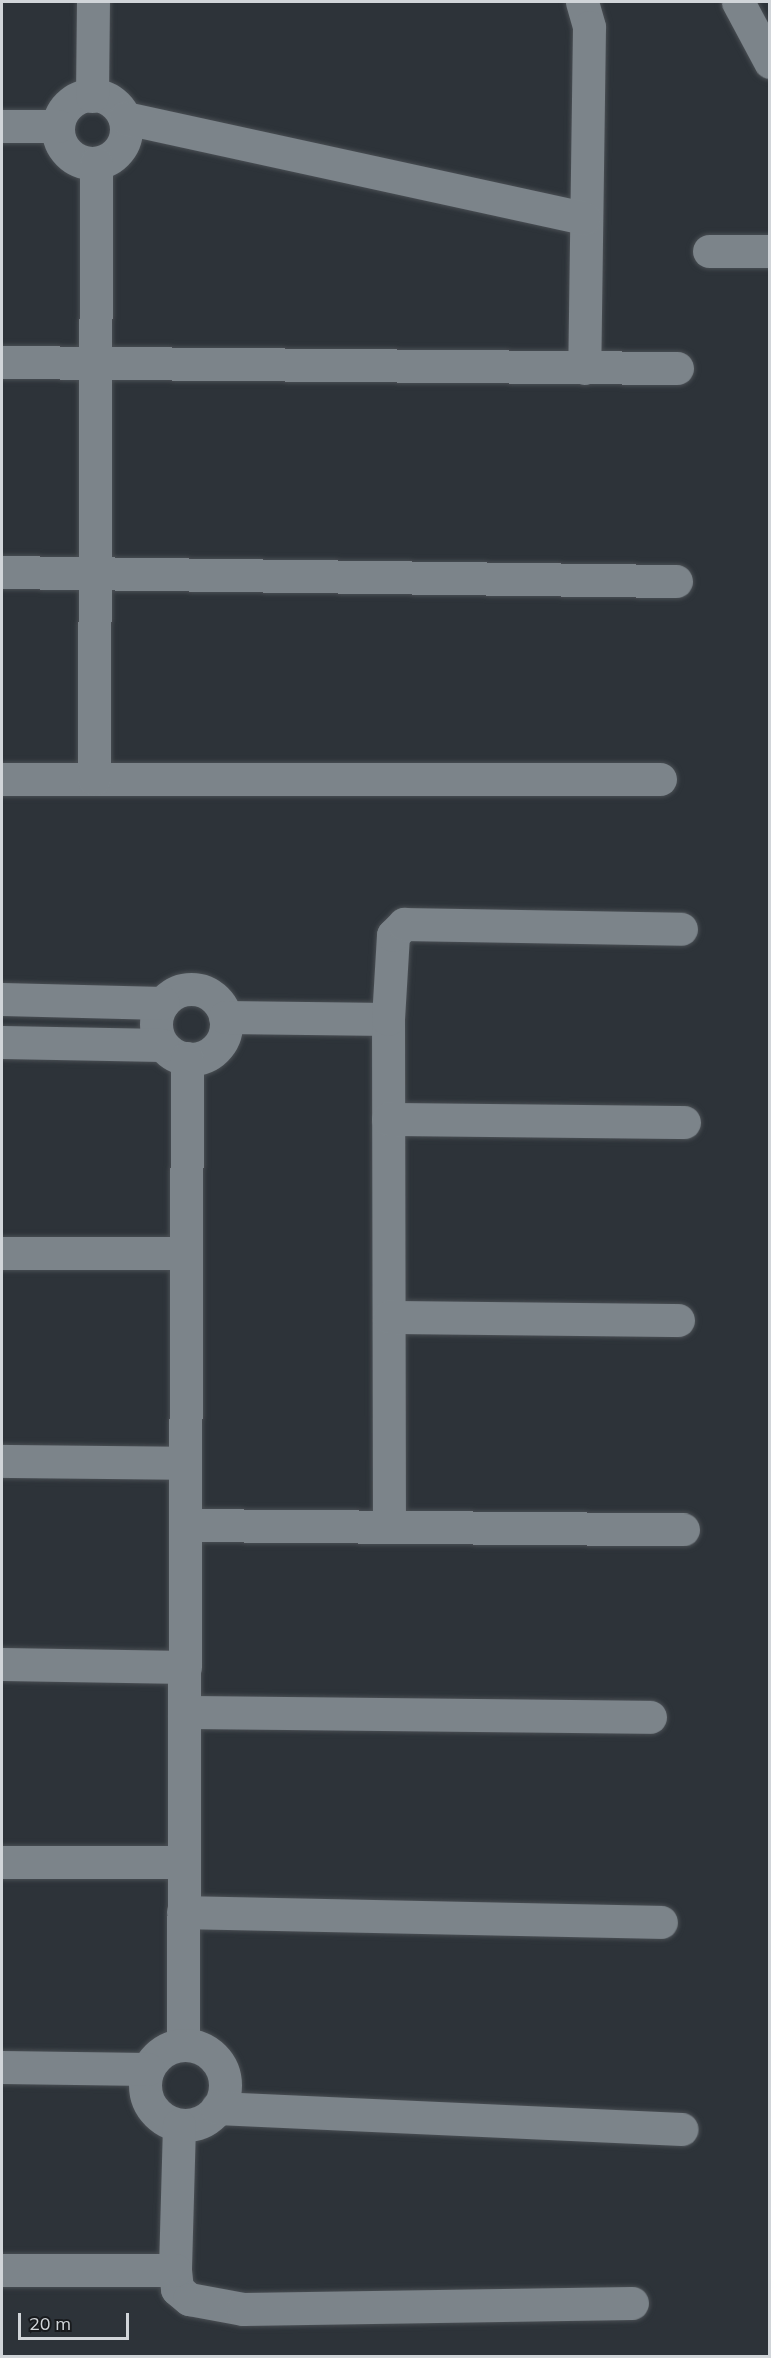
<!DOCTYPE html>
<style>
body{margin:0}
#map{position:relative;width:771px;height:2358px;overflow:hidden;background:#2d3339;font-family:Mulish,sans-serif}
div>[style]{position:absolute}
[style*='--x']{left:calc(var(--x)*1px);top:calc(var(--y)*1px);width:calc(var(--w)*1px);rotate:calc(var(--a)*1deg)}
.roads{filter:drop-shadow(0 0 2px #4a4f54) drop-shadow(0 0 2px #4a4f54)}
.minor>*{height:33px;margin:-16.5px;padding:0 16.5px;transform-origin:16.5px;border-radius:16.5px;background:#7c848a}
.minor>.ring{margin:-16.5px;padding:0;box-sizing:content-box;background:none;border:33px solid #7c848a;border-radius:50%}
span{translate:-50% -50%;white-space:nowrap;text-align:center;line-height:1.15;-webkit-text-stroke:6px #181a1d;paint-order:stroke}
.frame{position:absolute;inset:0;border:3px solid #d1d5d9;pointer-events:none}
.scale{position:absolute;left:18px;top:2313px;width:111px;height:27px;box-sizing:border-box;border:3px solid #d1d5d9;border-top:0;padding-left:8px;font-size:18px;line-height:21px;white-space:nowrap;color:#d1d5d9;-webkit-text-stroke:4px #181a1d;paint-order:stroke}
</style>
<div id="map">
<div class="roads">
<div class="minor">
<i style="--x:582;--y:2;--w:26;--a:74"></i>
<i style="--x:589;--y:27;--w:341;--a:90.8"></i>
<i style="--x:738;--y:2;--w:68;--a:61.9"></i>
<i class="ring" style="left:58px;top:95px;width:35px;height:35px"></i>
<i style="--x:92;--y:96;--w:94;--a:-89.4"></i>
<i style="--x:125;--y:118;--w:470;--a:12.3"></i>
<i style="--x:2;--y:126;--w:56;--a:0"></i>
<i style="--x:709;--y:251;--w:61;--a:0"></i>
<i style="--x:2;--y:362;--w:675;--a:0.51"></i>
<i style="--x:2;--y:572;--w:674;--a:0.77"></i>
<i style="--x:2;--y:779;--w:658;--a:0"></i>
<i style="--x:94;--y:779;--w:616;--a:-89.81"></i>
<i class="ring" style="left:156px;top:989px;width:37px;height:37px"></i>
<i style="--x:2;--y:999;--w:161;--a:1.4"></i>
<i style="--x:225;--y:1017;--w:163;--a:0.7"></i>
<i style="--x:388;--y:1019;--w:507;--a:89.89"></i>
<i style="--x:388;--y:1019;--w:84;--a:-86.6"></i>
<i style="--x:393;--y:935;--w:16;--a:-45"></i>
<i style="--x:404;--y:924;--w:277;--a:1"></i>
<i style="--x:2;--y:1042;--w:160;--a:1.1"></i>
<i style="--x:388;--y:1119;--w:296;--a:0.6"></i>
<i style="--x:2;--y:1253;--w:184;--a:0"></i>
<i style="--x:389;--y:1317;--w:289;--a:0.6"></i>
<i style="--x:2;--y:1461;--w:183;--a:0.6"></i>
<i style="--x:185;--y:1525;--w:498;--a:0.5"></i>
<i style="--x:2;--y:1664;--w:183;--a:0.9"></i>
<i style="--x:184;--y:1712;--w:466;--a:0.6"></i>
<i style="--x:2;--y:1862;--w:182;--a:0"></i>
<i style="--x:183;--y:1912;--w:478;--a:1.2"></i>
<i style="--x:183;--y:2045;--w:987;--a:-89.77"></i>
<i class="ring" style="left:145px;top:2045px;width:47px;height:47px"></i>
<i style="--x:2;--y:2067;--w:146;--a:0.8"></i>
<i style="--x:217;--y:2108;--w:465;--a:2.6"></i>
<i style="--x:179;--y:2125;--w:145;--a:91.6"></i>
<i style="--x:175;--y:2270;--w:19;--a:84"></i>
<i style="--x:177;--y:2289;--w:16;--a:40"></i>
<i style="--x:189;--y:2299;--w:55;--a:10.5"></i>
<i style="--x:243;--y:2309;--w:389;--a:-0.9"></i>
<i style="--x:2;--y:2270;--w:173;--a:0"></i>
</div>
</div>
<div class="frame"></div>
<div class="scale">20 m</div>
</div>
